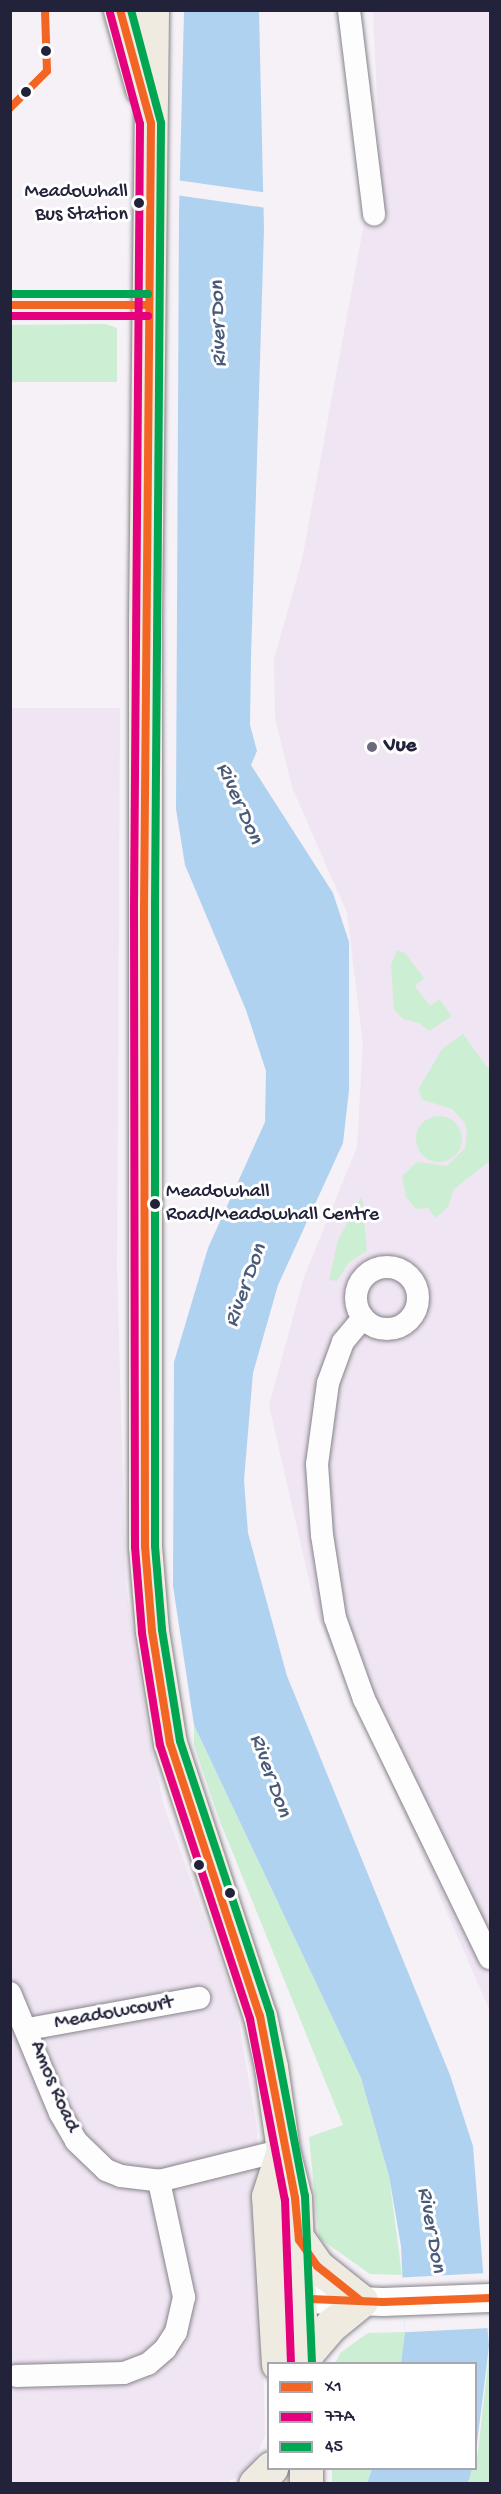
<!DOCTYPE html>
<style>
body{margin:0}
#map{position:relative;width:501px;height:2494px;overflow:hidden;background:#f5f1f6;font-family:"Gochi Hand",sans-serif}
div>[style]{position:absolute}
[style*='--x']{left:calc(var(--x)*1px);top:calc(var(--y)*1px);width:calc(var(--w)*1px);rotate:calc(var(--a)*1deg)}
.built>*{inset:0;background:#f0e5f2}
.green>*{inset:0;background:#ccefd3}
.round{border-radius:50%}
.water>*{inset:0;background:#b0d2f1}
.pier>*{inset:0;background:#f5f1f6;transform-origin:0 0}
.roads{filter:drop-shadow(0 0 2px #85848b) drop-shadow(0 0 2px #85848b)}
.minor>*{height:22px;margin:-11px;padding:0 11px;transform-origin:11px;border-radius:11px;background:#fefdfe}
.minor>.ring{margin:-11px;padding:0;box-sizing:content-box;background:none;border:22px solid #fefdfe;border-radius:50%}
.tertiary>*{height:28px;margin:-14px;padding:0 14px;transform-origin:14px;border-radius:14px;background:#fefdfe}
.primary>*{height:33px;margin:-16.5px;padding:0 16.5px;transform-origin:16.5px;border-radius:16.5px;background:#efebe0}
.bus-1>*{height:8px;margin:-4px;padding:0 4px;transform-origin:4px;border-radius:4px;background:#f26522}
.bus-2>*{height:8px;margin:-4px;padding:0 4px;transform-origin:4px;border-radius:4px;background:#e5007d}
.bus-3>*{height:8px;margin:-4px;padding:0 4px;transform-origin:4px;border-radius:4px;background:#00a651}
.dots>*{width:16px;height:16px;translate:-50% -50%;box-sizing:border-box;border:3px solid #fff;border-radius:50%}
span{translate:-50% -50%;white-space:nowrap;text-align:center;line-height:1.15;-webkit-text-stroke:6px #fff;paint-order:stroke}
.bus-label{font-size:20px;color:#22223b}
.right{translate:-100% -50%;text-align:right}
.left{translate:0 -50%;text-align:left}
.poi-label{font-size:21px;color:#22223b;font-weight:700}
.street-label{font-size:21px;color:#22223b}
.water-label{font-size:22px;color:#4a5b7a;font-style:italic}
.frame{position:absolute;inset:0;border:12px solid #22223b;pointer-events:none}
.legend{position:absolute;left:267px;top:2362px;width:210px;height:108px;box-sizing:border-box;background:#fff;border:2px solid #a7a7b1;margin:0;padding:8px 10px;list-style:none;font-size:18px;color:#22223b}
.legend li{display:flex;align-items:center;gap:12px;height:30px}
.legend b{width:30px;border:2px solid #a7a7b1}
</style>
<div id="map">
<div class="built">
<i style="clip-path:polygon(373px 11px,490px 11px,490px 2011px,317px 1615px,269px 1405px,304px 1277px,357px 1147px,363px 1044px,347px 913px,292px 787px,275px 718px,274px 659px,302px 560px,379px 142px)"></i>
<i style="clip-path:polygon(10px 708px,120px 708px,117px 1268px,126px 1588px,149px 1738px,164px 1806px,235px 2002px,257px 2127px,265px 2436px,252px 2466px,227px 2483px,11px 2483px)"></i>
</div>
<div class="green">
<i style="clip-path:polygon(105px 324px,117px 328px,117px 382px,11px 382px,11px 325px)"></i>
<i style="clip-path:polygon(397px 950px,405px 953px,424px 978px,415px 986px,430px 1006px,439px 999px,452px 1016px,429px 1031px,419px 1023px,403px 1019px,394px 1010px,391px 965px)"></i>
<i style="clip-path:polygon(463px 1034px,490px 1071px,490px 1161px,454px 1189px,448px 1207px,435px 1218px,428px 1208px,416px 1209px,406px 1197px,402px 1176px,417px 1162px,447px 1166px,465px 1148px,467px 1131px,464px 1122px,452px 1109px,423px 1100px,418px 1090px,442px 1049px)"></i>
<i class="round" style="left:416px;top:1116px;width:46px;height:46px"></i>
<i style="clip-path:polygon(362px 1196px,367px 1251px,349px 1262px,337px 1281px,329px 1280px,338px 1240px)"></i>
<i style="clip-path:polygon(194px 1725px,361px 2078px,389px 2176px,402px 2275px,370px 2274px,319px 2238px,309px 2137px,343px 2125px,219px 1819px,194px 1745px)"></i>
<i style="clip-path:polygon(405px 2332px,401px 2363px,335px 2364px,340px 2353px,368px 2333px)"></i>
<i style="clip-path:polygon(490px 2346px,490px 2483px,468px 2484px,471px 2469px,476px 2468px)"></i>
<i style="clip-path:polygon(332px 2469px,372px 2469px,367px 2483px,332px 2484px)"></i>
</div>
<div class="water">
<i style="clip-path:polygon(184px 11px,259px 11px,264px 229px,251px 658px,250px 725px,257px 751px,251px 765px,333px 893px,349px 942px,349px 1090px,343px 1143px,278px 1285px,253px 1373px,244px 1480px,248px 1533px,287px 1676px,450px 2075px,473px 2146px,489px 2346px,476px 2452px,476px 2364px,401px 2363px,405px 2332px,401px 2246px,389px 2176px,361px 2078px,194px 1725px,173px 1586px,174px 1362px,208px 1248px,265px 1122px,266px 1071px,246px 1010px,185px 865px,176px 809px,179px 212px)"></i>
<i style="clip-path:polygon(372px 2469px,372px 2468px,472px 2469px,468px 2483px,367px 2483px)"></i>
</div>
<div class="pier">
<i style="left:176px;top:180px;width:92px;height:15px;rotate:8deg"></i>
<i style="left:487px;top:2273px;width:55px;height:85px;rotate:87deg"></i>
</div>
<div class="roads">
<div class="minor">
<i style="--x:349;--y:10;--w:206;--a:83"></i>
<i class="ring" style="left:356px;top:1267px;width:40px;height:40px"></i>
<i style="--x:363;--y:1318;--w:31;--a:130"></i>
<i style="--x:343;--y:1342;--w:44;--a:110.1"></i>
<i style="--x:328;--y:1383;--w:82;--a:97.7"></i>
<i style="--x:317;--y:1464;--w:71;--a:86"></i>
<i style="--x:322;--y:1535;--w:84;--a:81.1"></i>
<i style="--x:335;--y:1618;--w:86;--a:70.3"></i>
<i style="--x:364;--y:1699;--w:288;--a:64.1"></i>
<i style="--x:10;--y:1993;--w:130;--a:67.4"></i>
<i style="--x:60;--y:2113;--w:32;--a:60"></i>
<i style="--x:76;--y:2141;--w:42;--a:44"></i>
<i style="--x:106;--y:2170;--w:16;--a:22"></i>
<i style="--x:121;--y:2176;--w:38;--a:7"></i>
<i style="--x:159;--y:2181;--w:128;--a:-14"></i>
<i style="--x:28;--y:2029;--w:174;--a:-10.3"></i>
<i style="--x:16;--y:2376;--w:108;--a:-1.6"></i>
<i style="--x:124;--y:2373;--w:26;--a:-21"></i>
<i style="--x:148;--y:2364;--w:23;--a:-41"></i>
<i style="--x:165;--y:2349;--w:20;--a:-57"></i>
<i style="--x:176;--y:2332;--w:36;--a:-77"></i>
<i style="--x:184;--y:2297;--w:119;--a:-102.2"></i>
</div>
<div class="tertiary">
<i style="--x:277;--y:2298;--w:106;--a:2.2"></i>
<i style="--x:383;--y:2302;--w:107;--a:-2.1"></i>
</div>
<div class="primary">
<i style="--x:120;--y:10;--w:82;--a:74.4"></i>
<i style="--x:152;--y:10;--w:610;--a:90.66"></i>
<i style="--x:145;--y:620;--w:926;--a:90"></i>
<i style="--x:145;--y:1546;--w:85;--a:85.3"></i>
<i style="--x:152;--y:1631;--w:113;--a:80.9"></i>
<i style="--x:170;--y:1743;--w:287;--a:71.8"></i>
<i style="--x:260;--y:2016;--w:52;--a:77.8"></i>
<i style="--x:271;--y:2067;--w:84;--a:81.8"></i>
<i style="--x:283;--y:2150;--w:49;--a:76"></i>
<i style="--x:295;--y:2198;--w:166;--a:87.6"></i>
<i style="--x:299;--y:2240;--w:32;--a:55"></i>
<i style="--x:317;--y:2266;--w:56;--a:38.5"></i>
<i style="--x:361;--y:2301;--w:38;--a:141"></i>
<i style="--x:331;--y:2325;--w:45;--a:130.5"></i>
<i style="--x:278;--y:2364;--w:168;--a:-93.4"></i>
<i style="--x:268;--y:2196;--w:48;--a:-71.9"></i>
<i style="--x:255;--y:2484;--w:23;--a:-45"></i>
<i style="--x:306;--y:2484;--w:16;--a:-90"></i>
</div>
</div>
<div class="bus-1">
<i style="--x:120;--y:10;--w:117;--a:74.7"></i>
<i style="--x:151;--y:123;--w:786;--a:90.51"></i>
<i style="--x:144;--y:909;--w:637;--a:89.91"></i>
<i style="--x:145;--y:1546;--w:85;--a:85.3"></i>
<i style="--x:152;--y:1631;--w:113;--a:80.9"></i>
<i style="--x:170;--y:1743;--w:287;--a:71.8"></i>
<i style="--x:260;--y:2016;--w:185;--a:79.1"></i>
<i style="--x:295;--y:2198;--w:42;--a:84.6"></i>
<i style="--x:299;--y:2240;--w:32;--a:55"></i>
<i style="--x:317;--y:2266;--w:56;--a:38.5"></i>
<i style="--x:10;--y:108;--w:52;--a:-45"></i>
<i style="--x:47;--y:71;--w:61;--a:-91.9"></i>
<i style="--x:10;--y:305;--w:138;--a:0"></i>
<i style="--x:310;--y:2299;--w:73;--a:2.4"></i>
<i style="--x:383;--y:2302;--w:107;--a:-2.1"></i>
</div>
<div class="bus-2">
<i style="--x:110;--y:13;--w:115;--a:74.9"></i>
<i style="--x:140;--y:124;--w:785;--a:90.44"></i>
<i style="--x:134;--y:909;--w:638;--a:89.91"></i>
<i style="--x:135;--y:1547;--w:86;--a:85.3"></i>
<i style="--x:142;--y:1633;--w:113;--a:80.9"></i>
<i style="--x:160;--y:1745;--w:288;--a:71.8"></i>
<i style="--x:250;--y:2019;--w:184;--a:79.1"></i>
<i style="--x:285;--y:2200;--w:164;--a:87.9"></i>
<i style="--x:10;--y:316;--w:138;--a:0"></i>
</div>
<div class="bus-3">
<i style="--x:131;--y:10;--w:117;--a:75.1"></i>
<i style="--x:161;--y:123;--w:786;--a:90.44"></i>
<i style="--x:155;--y:909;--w:637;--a:90"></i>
<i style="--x:155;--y:1546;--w:84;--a:85.2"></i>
<i style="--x:162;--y:1630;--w:112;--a:80.8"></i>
<i style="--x:180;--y:1741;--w:287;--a:71.7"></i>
<i style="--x:270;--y:2013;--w:186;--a:79.2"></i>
<i style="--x:305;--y:2196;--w:168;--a:87.6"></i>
<i style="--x:10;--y:294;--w:138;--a:0"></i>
</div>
<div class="dots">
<i style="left:46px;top:51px;background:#22223b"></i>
<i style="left:26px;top:92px;background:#22223b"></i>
<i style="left:139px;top:203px;background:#22223b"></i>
<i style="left:372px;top:747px;background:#6c6a7c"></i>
<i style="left:155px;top:1204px;background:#22223b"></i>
<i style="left:199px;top:1865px;background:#22223b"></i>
<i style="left:230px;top:1893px;background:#22223b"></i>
</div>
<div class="bus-label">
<span class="right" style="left:128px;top:204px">Meadowhall<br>Bus Station</span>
<span class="left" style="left:166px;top:1204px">Meadowhall<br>Road/Meadowhall Centre</span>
</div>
<div class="poi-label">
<span class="left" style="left:384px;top:747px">Vue</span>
</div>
<div class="street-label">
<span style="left:114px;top:2014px;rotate:-10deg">Meadowcourt</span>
<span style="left:53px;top:2087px;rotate:67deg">Amos Road</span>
</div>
<div class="water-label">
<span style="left:220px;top:324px;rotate:-92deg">River Don</span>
<span style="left:238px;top:804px;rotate:66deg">River Don</span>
<span style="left:247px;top:1286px;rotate:-70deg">River Don</span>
<span style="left:269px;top:1776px;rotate:70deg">River Don</span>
<span style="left:430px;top:2230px;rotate:80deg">River Don</span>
</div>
<div class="frame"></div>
<ul class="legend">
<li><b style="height:8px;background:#f26522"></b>X1</li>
<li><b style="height:8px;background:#e5007d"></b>77A</li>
<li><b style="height:8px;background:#00a651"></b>45</li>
</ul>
</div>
